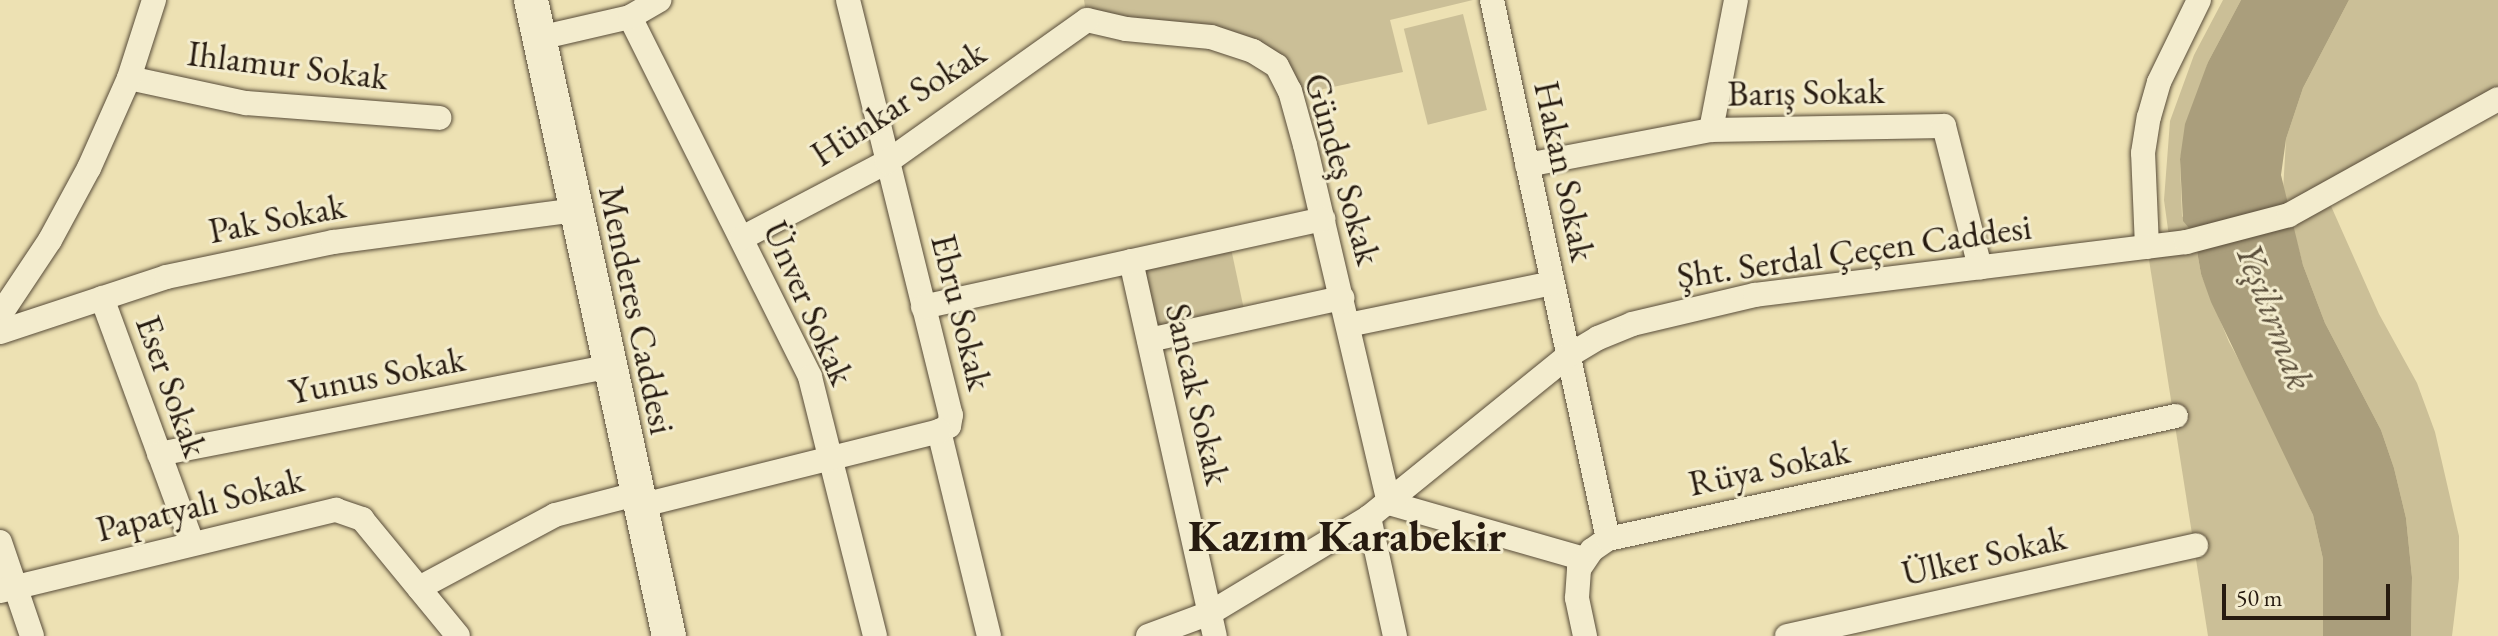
<!DOCTYPE html>
<meta charset="utf-8">
<style>
body{margin:0}
#map{position:relative;width:2498px;height:636px;overflow:hidden;background:#ede1b3;font-family:"EB Garamond",serif}
div>[style]{position:absolute}
[style*='--x']{left:calc(var(--x)*1px);top:calc(var(--y)*1px);width:calc(var(--w)*1px);rotate:calc(var(--a)*1deg)}
.green>*{inset:0;background:#cbbf97;transform-origin:0 0}
.water>*{inset:0;background:#aa9e7c}
.roads{filter:drop-shadow(0 0 2px #584c39) drop-shadow(0 0 2px #584c39)}
.street>*{height:24px;margin:-12px;padding:0 12px;transform-origin:12px;border-radius:12px;background:#f3ecce}
.secondary>*{height:34px;margin:-17px;padding:0 17px;transform-origin:17px;border-radius:17px;background:#f3ecce}
span{translate:-50% -50%;white-space:nowrap;text-align:center;line-height:1.15;-webkit-text-stroke:6px #f3ecce;paint-order:stroke}
.street-label{font-size:36px;color:#271b10}
.water-label{font-size:38px;color:#5b4f3b;font-style:italic}
.district-label{font-size:44px;color:#271b10;font-weight:700}
.scale{position:absolute;left:2222px;top:584px;width:168px;height:36px;box-sizing:border-box;border:4px solid #271b10;border-top:0;padding-left:10px;font-size:24px;line-height:28px;white-space:nowrap;color:#271b10;-webkit-text-stroke:6px #f3ecce;paint-order:stroke}
</style>
<div id="map">
<div class="green">
<i style="clip-path:polygon(1084px 0,1473px 0,1390px 20px,1403px 72px,1291px 96px,1268px 58px,1087px 20px)"></i>
<i style="clip-path:polygon(2223px 0,2241px 0,2208px 62px,2180px 159px,2182px 216px,2194px 234px,2201px 274px,2229px 342px,2257px 393px,2313px 515px,2323px 559px,2323px 636px,2208px 636px,2147px 247px,2170px 244px,2164px 200px,2170px 121px,2194px 55px)"></i>
<i style="clip-path:polygon(2349px 0,2498px 0,2498px 99px,2327px 197px,2379px 314px,2417px 383px,2435px 432px,2459px 536px,2459px 578px,2452px 636px,2411px 636px,2412px 577px,2406px 518px,2394px 468px,2381px 430px,2325px 323px,2303px 265px,2283px 191px,2286px 139px,2303px 88px)"></i>
<i style="left:1463px;top:14px;width:99px;height:61px;rotate:76deg"></i>
<i style="left:1229px;top:239px;width:82px;height:100px;rotate:78deg"></i>
</div>
<div class="water">
<i style="clip-path:polygon(2241px 0,2349px 0,2303px 88px,2286px 139px,2281px 175px,2303px 265px,2325px 323px,2381px 430px,2394px 468px,2406px 518px,2412px 577px,2411px 636px,2323px 636px,2323px 559px,2313px 515px,2211px 302px,2201px 274px,2194px 234px,2183px 221px,2180px 159px,2185px 124px,2208px 62px)"></i>
</div>
<div class="roads">
<div class="street">
<i style="--x:848;--y:0;--w:428;--a:76.1"></i>
<i style="--x:951;--y:415;--w:11;--a:100"></i>
<i style="--x:949;--y:426;--w:11;--a:153"></i>
<i style="--x:939;--y:431;--w:211;--a:76.3"></i>
<i style="--x:1492;--y:0;--w:551;--a:77.85"></i>
<i style="--x:630;--y:17;--w:402;--a:63.4"></i>
<i style="--x:810;--y:377;--w:267;--a:75.9"></i>
<i style="--x:1087;--y:20;--w:40;--a:13"></i>
<i style="--x:1126;--y:29;--w:85;--a:5.4"></i>
<i style="--x:1211;--y:37;--w:44;--a:18.4"></i>
<i style="--x:1253;--y:51;--w:28;--a:32"></i>
<i style="--x:1277;--y:66;--w:28;--a:63"></i>
<i style="--x:1290;--y:91;--w:56;--a:74.5"></i>
<i style="--x:1305;--y:145;--w:368;--a:76.8"></i>
<i style="--x:1389;--y:503;--w:203;--a:16"></i>
<i style="--x:539;--y:38;--w:93;--a:-13"></i>
<i style="--x:630;--y:17;--w:34;--a:-30"></i>
<i style="--x:129;--y:78;--w:120;--a:12.1"></i>
<i style="--x:246;--y:103;--w:194;--a:4.4"></i>
<i style="--x:1711;--y:130;--w:132;--a:-79.1"></i>
<i style="--x:1527;--y:165;--w:187;--a:-10.8"></i>
<i style="--x:1711;--y:130;--w:233;--a:-1"></i>
<i style="--x:1944;--y:126;--w:146;--a:75.7"></i>
<i style="--x:742;--y:238;--w:164;--a:-27.7"></i>
<i style="--x:887;--y:162;--w:245;--a:-35.4"></i>
<i style="--x:2147;--y:247;--w:94;--a:-92.4"></i>
<i style="--x:2143;--y:153;--w:36;--a:-81"></i>
<i style="--x:2149;--y:117;--w:36;--a:-74"></i>
<i style="--x:2159;--y:82;--w:91;--a:-64"></i>
<i style="--x:1131;--y:261;--w:384;--a:77.4"></i>
<i style="--x:102;--y:298;--w:261;--a:69.8"></i>
<i style="--x:923;--y:307;--w:410;--a:-12.4"></i>
<i style="--x:0;--y:315;--w:90;--a:-56.3"></i>
<i style="--x:50;--y:240;--w:82;--a:-61.6"></i>
<i style="--x:89;--y:168;--w:98;--a:-66"></i>
<i style="--x:129;--y:78;--w:82;--a:-72.2"></i>
<i style="--x:1348;--y:325;--w:209;--a:-11.6"></i>
<i style="--x:0;--y:332;--w:175;--a:-18.3"></i>
<i style="--x:166;--y:277;--w:171;--a:-11.8"></i>
<i style="--x:333;--y:242;--w:244;--a:-7.5"></i>
<i style="--x:1149;--y:340;--w:198;--a:-12.3"></i>
<i style="--x:159;--y:454;--w:457;--a:-11"></i>
<i style="--x:639;--y:506;--w:309;--a:-14"></i>
<i style="--x:1369;--y:517;--w:122;--a:77.7"></i>
<i style="--x:0;--y:542;--w:99;--a:71.2"></i>
<i style="--x:419;--y:588;--w:154;--a:-28.2"></i>
<i style="--x:555;--y:515;--w:84;--a:-14.5"></i>
<i style="--x:0;--y:591;--w:346;--a:-13.6"></i>
<i style="--x:336;--y:510;--w:28;--a:19"></i>
<i style="--x:362;--y:519;--w:151;--a:50.6"></i>
<i style="--x:1148;--y:636;--w:66;--a:-20.4"></i>
<i style="--x:1210;--y:613;--w:186;--a:-31.1"></i>
<i style="--x:1369;--y:517;--w:256;--a:-39"></i>
<i style="--x:1568;--y:356;--w:35;--a:-31"></i>
<i style="--x:1598;--y:338;--w:37;--a:-22"></i>
<i style="--x:1632;--y:324;--w:126;--a:-13.3"></i>
<i style="--x:1755;--y:295;--w:434;--a:-7"></i>
<i style="--x:2186;--y:242;--w:106;--a:-14.7"></i>
<i style="--x:2289;--y:215;--w:239;--a:-29"></i>
<i style="--x:1585;--y:636;--w:39;--a:-102"></i>
<i style="--x:1577;--y:598;--w:29;--a:-86"></i>
<i style="--x:1579;--y:569;--w:23;--a:-56"></i>
<i style="--x:1592;--y:550;--w:19;--a:-35"></i>
<i style="--x:1608;--y:539;--w:581;--a:-12.22"></i>
<i style="--x:1787;--y:636;--w:419;--a:-12.5"></i>
</div>
<div class="secondary">
<i style="--x:531;--y:0;--w:651;--a:77.76"></i>
</div>
</div>
<div class="street-label">
<span style="left:288px;top:65px;rotate:7deg">Ihlamur Sokak</span>
<span style="left:1806px;top:92px;rotate:-1deg">Barış Sokak</span>
<span style="left:898px;top:103px;rotate:-33deg">Hünkar Sokak</span>
<span style="left:1343px;top:169px;rotate:74deg">Gündeş Sokak</span>
<span style="left:1565px;top:171px;rotate:78deg">Hakan Sokak</span>
<span style="left:277px;top:218px;rotate:-11deg">Pak Sokak</span>
<span style="left:1854px;top:251px;rotate:-8deg">Şht. Serdal Çeçen Caddesi</span>
<span style="left:809px;top:303px;rotate:66deg">Ünver Sokak</span>
<span style="left:637px;top:310px;rotate:78deg">Menderes Caddesi</span>
<span style="left:962px;top:312px;rotate:76deg">Ebru Sokak</span>
<span style="left:377px;top:375px;rotate:-11deg">Yunus Sokak</span>
<span style="left:172px;top:386px;rotate:70deg">Eser Sokak</span>
<span style="left:1198px;top:394px;rotate:77deg">Sancak Sokak</span>
<span style="left:1769px;top:467px;rotate:-12deg">Rüya Sokak</span>
<span style="left:200px;top:504px;rotate:-14deg">Papatyalı Sokak</span>
<span style="left:1984px;top:555px;rotate:-13deg">Ülker Sokak</span>
</div>
<div class="water-label">
<span style="left:2275px;top:316px;rotate:69deg">Yeşilırmak</span>
</div>
<div class="district-label">
<span style="left:1347px;top:536px">Kazım Karabekir</span>
</div>
<div class="scale">50 m</div>
</div>
